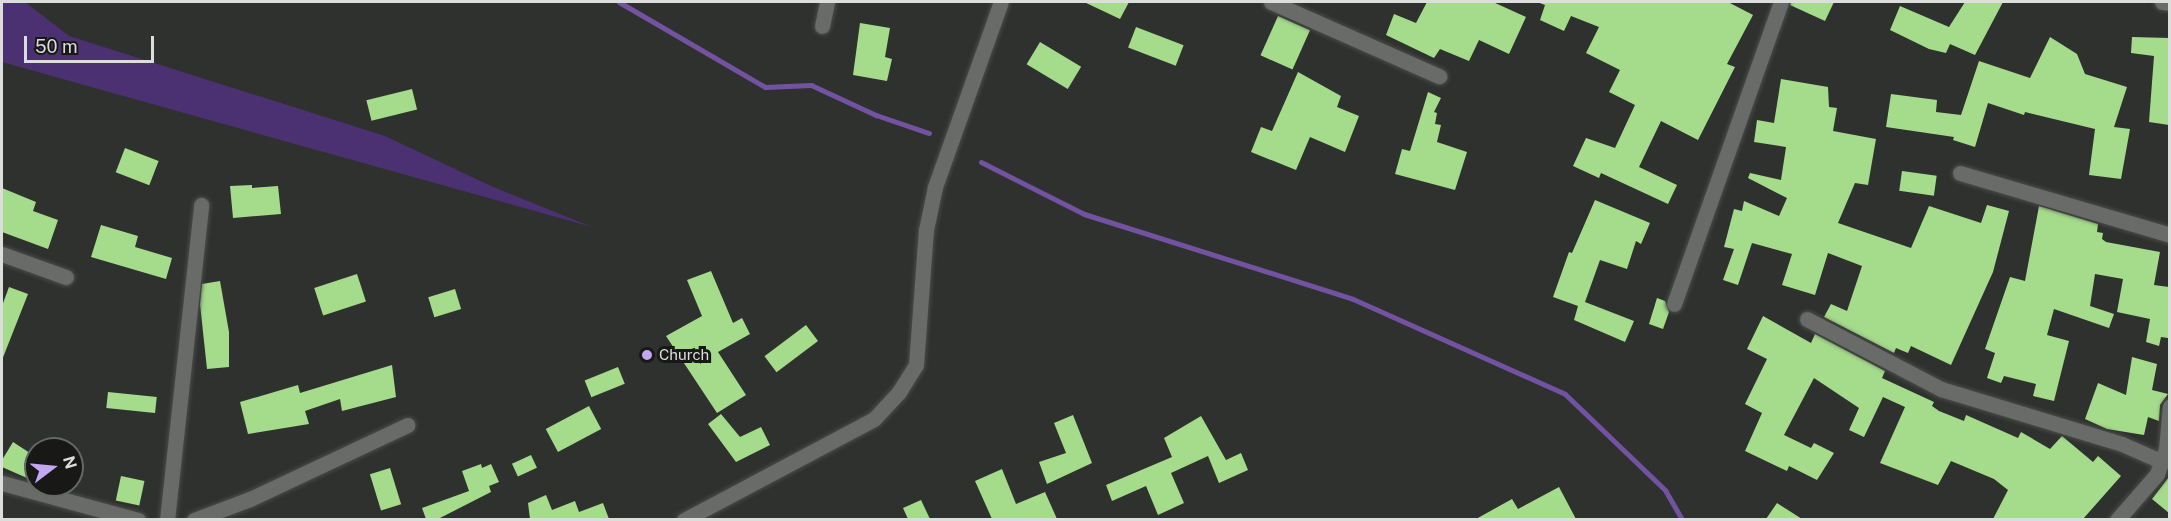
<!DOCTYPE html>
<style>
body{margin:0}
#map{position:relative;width:2171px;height:521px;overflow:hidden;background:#2f312e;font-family:"Public Sans",sans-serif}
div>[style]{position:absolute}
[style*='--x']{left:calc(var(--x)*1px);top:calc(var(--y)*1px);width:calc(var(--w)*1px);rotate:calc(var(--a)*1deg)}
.green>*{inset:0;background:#4c3172}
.stream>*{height:5px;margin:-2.5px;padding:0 2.5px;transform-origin:2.5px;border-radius:2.5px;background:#7353a1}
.building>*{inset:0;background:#a5dc8b;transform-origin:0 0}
.roads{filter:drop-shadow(0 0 2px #4a4c49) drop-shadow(0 0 2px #4a4c49)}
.minor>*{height:15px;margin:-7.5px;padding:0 7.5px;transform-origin:7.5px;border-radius:7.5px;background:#686b67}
.dots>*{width:16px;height:16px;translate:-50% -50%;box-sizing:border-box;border:3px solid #181917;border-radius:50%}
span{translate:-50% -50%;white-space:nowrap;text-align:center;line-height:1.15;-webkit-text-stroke:6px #181917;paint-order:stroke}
.poi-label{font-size:15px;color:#dcdedc}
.left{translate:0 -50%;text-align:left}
.frame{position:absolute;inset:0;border:3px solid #dcdedc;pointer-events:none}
.north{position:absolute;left:24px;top:437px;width:60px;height:60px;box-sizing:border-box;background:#181917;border:2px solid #666866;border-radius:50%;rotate:74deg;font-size:16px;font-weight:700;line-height:24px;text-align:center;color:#dcdedc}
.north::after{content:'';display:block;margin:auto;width:21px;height:27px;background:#c3a7f2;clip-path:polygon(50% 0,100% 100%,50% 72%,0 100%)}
.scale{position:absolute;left:24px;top:36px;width:130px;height:27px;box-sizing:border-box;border:3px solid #dcdedc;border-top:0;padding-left:8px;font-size:18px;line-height:21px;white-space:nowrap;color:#dcdedc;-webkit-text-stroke:4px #181917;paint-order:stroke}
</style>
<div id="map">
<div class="green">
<i style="clip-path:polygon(2px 2px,25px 2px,69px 36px,385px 136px,491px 186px,592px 227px,2px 62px)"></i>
</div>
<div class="stream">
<i style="--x:619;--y:2;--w:169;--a:30.2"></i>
<i style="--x:765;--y:87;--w:46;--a:-2.5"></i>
<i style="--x:811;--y:85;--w:72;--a:24.8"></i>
<i style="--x:876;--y:115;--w:56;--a:18.8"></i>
<i style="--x:981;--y:162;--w:115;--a:26.8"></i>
<i style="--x:1084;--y:214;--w:282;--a:17.5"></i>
<i style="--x:1353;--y:299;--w:232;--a:24.1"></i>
<i style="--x:1565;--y:394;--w:139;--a:43.8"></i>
<i style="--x:1665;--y:490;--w:34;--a:60"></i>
</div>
<div class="building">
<i style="clip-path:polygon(1084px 2px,1129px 2px,1120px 19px)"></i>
<i style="clip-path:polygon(1427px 2px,1493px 2px,1526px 17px,1509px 54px,1479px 40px,1469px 61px,1440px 49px,1434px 58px,1386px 35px,1394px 14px,1416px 23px)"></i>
<i style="clip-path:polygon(1537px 2px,1728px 2px,1753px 15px,1727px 64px,1735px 67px,1698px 140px,1661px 121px,1639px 167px,1677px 185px,1668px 204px,1601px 173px,1599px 178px,1573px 166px,1586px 138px,1615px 148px,1635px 105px,1609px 92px,1620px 70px,1586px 53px,1599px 27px,1571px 16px,1564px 31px,1540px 20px,1545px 5px)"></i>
<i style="clip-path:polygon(1791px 2px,1834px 2px,1825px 21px,1790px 5px)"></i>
<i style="clip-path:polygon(1965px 2px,2003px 2px,1975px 55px,1950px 44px,1946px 53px,1929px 49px,1890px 30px,1900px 6px,1949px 27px)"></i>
<i style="left:1278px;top:16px;width:35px;height:43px;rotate:24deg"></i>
<i style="clip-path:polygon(860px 23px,890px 28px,885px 57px,892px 59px,887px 81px,853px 75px)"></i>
<i style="left:1136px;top:27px;width:51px;height:22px;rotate:21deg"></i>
<i style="clip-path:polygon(2050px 37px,2077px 54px,2085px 74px,2127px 87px,2114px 127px,2130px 129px,2121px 179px,2089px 175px,2095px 129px,2025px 112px,2024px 115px,1988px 103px,1975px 147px,1953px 140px,1954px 137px,1886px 127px,1891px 94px,1937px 100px,1936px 112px,1961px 115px,1979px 61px,2030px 78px)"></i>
<i style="clip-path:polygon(2132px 37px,2169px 38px,2169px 125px,2149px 122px,2154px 56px,2131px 53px)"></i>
<i style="left:1040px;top:42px;width:48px;height:26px;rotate:31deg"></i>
<i style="clip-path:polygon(1298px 72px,1341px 96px,1337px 107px,1359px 116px,1345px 152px,1310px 137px,1296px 170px,1251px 152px,1261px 127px,1272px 131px)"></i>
<i style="clip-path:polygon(1781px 79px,1828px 87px,1829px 107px,1837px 108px,1833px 131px,1876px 139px,1868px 185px,1855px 183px,1838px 223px,1911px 248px,1929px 206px,1981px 223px,1987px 205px,2009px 211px,1993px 272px,1951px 365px,1911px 346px,1908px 353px,1896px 348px,1894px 353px,1824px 317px,1831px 304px,1847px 311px,1862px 266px,1828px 253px,1815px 295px,1782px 285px,1792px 254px,1752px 243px,1738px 285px,1723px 280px,1734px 249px,1724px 247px,1734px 209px,1742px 211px,1744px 201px,1779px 216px,1787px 198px,1748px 178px,1750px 173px,1781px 180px,1786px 147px,1754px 142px,1757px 120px,1774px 123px)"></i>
<i style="left:412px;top:89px;width:21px;height:47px;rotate:76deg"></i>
<i style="clip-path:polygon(1428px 92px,1441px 98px,1434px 112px,1437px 113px,1435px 124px,1441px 125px,1437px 142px,1467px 152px,1455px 190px,1395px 174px,1402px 149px,1410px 151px)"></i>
<i style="left:125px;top:148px;width:36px;height:26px;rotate:21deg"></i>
<i style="left:1902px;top:171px;width:35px;height:20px;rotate:8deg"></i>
<i style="clip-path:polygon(252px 185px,252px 188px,278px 186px,281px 214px,233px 218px,230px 186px)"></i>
<i style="clip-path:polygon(2px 188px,36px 202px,33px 211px,58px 220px,48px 249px,2px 232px)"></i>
<i style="clip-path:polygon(1595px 200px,1650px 223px,1641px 244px,1636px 241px,1627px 269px,1600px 260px,1585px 302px,1634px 321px,1625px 342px,1574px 320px,1578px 306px,1553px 297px,1569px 252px,1572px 253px)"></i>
<i style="clip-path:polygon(2039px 206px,2098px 224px,2097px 232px,2103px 233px,2102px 239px,2106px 242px,2160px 252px,2154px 285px,2169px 287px,2169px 328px,2168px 338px,2161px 337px,2159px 346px,2146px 342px,2150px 319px,2117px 312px,2123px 279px,2095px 274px,2090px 306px,2114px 314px,2109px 328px,2054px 309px,2047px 335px,2069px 341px,2054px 401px,2033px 396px,2036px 384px,2004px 376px,2001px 383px,1987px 378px,1995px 353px,1985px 349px,2010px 277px,2025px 281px)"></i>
<i style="clip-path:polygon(101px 225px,138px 236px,135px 247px,172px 258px,166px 279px,91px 257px)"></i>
<i style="clip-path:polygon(711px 271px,733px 323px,742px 318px,750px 334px,718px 352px,746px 395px,717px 413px,666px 336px,702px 316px,687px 280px)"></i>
<i style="left:357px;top:274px;width:29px;height:45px;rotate:72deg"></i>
<i style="clip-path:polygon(220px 281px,229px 332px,229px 367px,207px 369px,200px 304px,202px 284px)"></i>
<i style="clip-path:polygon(9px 287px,28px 294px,2px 360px,2px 306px)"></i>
<i style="left:455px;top:289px;width:21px;height:28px;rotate:73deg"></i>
<i style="clip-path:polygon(1657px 298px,1665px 301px,1669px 312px,1663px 329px,1649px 324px)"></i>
<i style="clip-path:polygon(1763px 316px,1811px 343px,1815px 334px,1885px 371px,1882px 378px,1934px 402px,1932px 406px,1939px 411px,1964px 421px,1966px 415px,2018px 438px,2021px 432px,2050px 449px,2062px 436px,2093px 462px,2098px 456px,2121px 476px,2083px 519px,1993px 519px,2008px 490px,1994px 479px,1951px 461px,1938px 485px,1880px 463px,1905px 407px,1883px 397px,1864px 437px,1849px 430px,1859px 408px,1814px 378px,1784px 435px,1811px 448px,1814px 443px,1834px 453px,1817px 480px,1789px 466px,1787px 471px,1745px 451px,1762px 413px,1745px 404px,1767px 359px,1747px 349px)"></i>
<i style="left:806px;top:325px;width:20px;height:52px;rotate:53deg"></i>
<i style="clip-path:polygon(2132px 357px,2157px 364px,2152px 390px,2168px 394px,2160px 405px,2159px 421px,2148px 417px,2144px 435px,2107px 429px,2085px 419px,2098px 383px,2126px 395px)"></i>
<i style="clip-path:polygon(392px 365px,396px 397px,342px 411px,340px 399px,305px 411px,309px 424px,248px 434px,240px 402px,298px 385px,300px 393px)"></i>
<i style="left:618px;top:367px;width:18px;height:36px;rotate:68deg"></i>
<i style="left:108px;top:392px;width:49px;height:16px;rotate:6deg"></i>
<i style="left:589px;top:406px;width:26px;height:49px;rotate:62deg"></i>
<i style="clip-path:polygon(721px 414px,740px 437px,761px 427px,770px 445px,736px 462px,708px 424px)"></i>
<i style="clip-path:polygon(1073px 415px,1092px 463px,1047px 484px,1039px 462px,1066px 453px,1054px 423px)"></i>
<i style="clip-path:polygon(1201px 416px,1226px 460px,1241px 453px,1248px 470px,1219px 483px,1208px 456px,1171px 473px,1184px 503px,1158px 515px,1146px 486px,1112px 501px,1106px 485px,1172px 457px,1164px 438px)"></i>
<i style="clip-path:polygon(13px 442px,36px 457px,36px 482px,2px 467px,2px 460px)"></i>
<i style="left:531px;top:455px;width:14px;height:21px;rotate:65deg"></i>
<i style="clip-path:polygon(481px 464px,482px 468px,491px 464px,499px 482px,489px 486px,491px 492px,438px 519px,426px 519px,422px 508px,469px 491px,462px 471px)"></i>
<i style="left:390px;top:468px;width:38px;height:21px;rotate:73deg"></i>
<i style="clip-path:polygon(1002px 469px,1016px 504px,1045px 492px,1057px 519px,992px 519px,975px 481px)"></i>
<i style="left:121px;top:476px;width:24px;height:25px;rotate:12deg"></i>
<i style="clip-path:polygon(2169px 477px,2169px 513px,2152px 499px)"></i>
<i style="clip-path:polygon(1559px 487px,1576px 519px,1476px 519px,1512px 499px,1518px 509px)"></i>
<i style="clip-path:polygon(546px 495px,552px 510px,575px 501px,579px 512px,603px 503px,609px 519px,530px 519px,528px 503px)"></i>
<i style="clip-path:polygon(921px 500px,930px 519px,908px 519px,903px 508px)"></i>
<i style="clip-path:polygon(1777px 503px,1802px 519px,1766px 519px)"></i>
</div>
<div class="roads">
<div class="minor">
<i style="--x:1271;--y:2;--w:184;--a:23.8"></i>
<i style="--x:2162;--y:2;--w:8;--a:7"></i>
<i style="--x:822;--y:26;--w:25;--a:-78"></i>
<i style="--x:1960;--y:173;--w:219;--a:16.4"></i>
<i style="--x:2;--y:254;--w:68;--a:19.8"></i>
<i style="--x:1674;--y:304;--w:320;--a:-70.5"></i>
<i style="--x:1807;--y:319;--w:151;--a:27.6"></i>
<i style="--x:1941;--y:389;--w:189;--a:16.9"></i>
<i style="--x:2122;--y:444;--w:45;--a:23.7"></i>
<i style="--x:2;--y:483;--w:141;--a:15.2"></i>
<i style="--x:167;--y:520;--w:317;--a:-83.8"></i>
<i style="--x:194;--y:520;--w:60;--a:-20.6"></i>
<i style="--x:250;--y:499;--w:174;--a:-25.2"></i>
<i style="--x:684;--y:520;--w:215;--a:-28"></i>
<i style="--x:874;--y:419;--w:37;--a:-47"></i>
<i style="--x:899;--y:392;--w:32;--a:-58"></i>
<i style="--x:916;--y:365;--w:135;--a:-85.8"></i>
<i style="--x:926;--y:230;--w:44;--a:-78.2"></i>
<i style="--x:935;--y:187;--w:196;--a:-70.4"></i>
<i style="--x:2117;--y:520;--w:61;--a:-49"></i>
<i style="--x:2157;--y:474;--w:27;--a:-70"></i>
<i style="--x:2166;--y:449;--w:43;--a:-84.7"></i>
</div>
</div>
<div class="dots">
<i style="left:647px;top:355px;background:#c3a7f2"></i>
</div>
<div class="poi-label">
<span class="left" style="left:659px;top:355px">Church</span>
</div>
<div class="frame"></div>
<div class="north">N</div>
<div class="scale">50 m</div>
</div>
